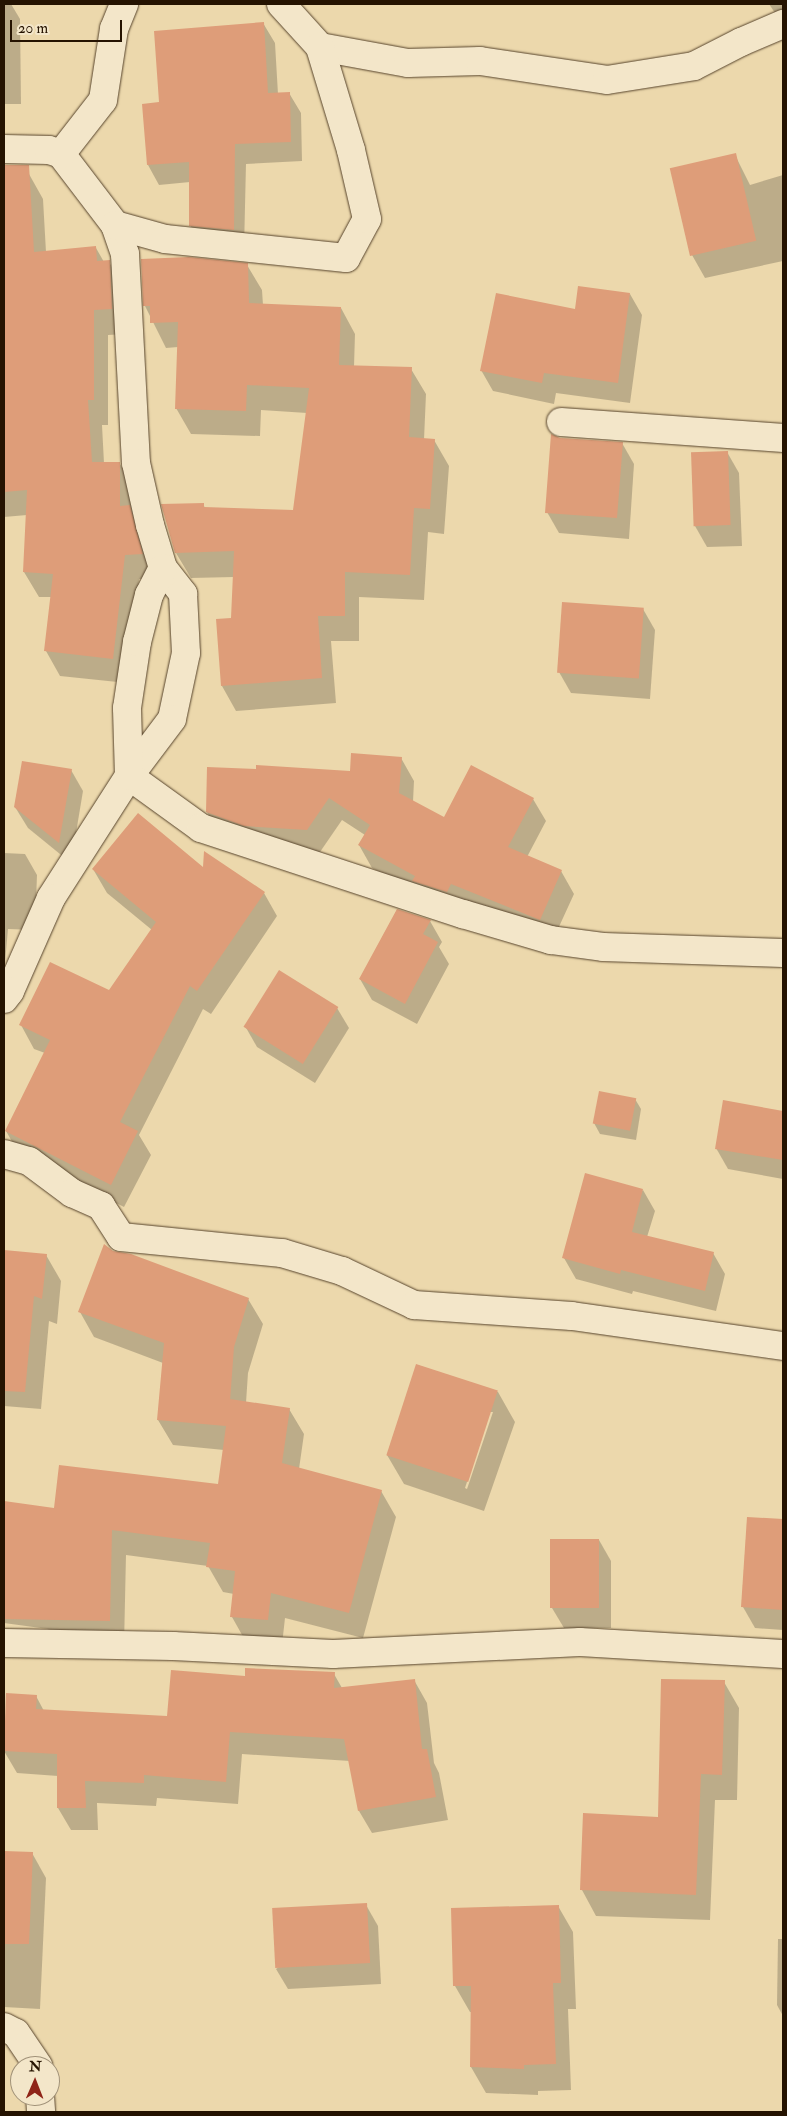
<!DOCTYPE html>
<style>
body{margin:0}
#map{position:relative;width:787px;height:2116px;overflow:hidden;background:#ecd8ac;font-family:"IM FELL Double Pica",serif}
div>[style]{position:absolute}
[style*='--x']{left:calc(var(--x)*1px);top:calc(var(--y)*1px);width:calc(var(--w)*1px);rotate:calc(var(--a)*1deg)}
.shadow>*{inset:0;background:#0003}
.building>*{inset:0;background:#de9d79;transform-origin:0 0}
.roads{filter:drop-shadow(0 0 1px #57442c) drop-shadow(0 0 1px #57442c)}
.minor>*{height:28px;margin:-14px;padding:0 14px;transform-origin:14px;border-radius:14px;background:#f3e6c9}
span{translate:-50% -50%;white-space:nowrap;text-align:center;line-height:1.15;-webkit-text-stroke:4px #f3e6c9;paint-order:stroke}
.frame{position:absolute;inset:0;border:5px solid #251301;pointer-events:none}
.north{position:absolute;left:10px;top:2056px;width:50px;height:50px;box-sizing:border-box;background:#f3e6c9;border:1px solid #a19279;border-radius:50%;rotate:1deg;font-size:14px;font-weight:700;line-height:20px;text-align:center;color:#251301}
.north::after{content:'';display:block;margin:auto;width:18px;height:22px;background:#8f2418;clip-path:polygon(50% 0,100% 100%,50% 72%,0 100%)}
.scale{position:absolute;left:10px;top:20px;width:112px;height:22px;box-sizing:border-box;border:2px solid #251301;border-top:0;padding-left:6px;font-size:15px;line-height:18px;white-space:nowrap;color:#251301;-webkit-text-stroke:4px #f3e6c9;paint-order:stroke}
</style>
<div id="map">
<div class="shadow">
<i style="clip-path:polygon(4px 4px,11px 4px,20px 19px,21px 104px,4px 104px)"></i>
<i style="clip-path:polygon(769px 4px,783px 4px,783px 11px,775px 13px)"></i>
<i style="clip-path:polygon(263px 23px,275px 43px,278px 94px,289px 93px,301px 113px,302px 161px,246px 164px,244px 250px,202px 245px,190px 225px,190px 182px,159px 185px,148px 165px)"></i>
<i style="clip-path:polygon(735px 155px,750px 185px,783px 175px,783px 261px,705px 278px,692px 255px)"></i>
<i style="clip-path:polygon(29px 174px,43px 199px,46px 252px,96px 248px,104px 262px,109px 262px,123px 286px,126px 334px,108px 335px,108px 425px,102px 425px,104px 463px,120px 464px,134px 488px,156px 579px,139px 579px,127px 683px,60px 676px,46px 651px,52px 597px,39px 597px,24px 572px,27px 515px,4px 517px,4px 175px)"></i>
<i style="clip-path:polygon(247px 265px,262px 290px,263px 305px,341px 308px,355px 334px,354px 367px,411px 369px,426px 394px,424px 440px,434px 440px,449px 466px,444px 534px,428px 532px,424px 600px,359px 597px,359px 641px,331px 641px,336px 703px,236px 711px,222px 686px,232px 620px,234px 577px,191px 578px,176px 553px,203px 504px,205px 508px,295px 511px,307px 413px,261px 410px,260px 436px,191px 434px,176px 408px,178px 347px,166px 348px,145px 306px)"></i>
<i style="clip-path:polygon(630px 294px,642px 315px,630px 403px,556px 393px,554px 404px,493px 391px,481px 370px,576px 310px)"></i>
<i style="clip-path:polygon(560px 439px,622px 443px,634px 464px,629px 539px,559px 533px,547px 512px)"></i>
<i style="clip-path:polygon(727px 452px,739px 473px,742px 546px,707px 547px,695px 526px,692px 453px)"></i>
<i style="clip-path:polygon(643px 609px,655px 630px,650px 699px,571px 693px,559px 672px)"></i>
<i style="clip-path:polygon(401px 758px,414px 781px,413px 802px,444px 819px,533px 799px,546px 821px,527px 857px,561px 871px,574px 894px,552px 942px,421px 894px,372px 868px,359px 845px,365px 835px,342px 820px,320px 852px,258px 848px,220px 835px,207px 812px)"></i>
<i style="clip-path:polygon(71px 770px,83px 791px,71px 863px,28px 828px,15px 807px)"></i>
<i style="clip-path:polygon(4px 853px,25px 854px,37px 875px,35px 930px,8px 929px,4px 974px)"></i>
<i style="clip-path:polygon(93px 869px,205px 870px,264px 893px,277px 916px,211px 1014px,203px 1009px,139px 1135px,151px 1155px,124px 1207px,19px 1154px,6px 1131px,45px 1053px,34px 1049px,21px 1025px,110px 992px,152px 930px,107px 893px)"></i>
<i style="clip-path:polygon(397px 910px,430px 921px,442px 942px,439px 947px,449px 964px,417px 1024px,372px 1000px,360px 979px)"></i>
<i style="clip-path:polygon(337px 1008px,349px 1028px,315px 1083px,257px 1047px,245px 1026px)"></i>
<i style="clip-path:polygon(635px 1099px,641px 1109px,636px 1140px,600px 1134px,594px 1123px)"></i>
<i style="clip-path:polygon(724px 1102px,783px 1112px,783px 1179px,728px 1169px,716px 1148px)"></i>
<i style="clip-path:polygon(643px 1190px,655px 1211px,647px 1237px,713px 1253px,725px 1274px,716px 1311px,633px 1291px,632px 1294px,576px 1279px,564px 1258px)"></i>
<i style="clip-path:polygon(4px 1251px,46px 1255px,61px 1281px,57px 1324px,49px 1321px,41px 1409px,4px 1406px)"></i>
<i style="clip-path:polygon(113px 1252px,248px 1299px,263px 1324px,248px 1373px,246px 1403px,289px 1409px,304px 1434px,299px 1469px,381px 1491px,396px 1517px,363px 1638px,285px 1618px,282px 1645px,246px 1642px,232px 1617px,234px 1594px,223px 1592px,208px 1566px,126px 1555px,124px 1646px,58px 1645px,48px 1629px,4px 1623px,4px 1502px,55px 1509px,219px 1486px,224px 1450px,173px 1445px,158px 1420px,163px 1363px,94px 1337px,80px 1312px)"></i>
<i style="clip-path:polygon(evenodd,417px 1365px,498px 1392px,515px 1422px,484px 1511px,404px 1484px,387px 1455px,417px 1365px,490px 1412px,493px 1412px,467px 1489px,465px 1488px,490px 1412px)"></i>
<i style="clip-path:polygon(749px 1518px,783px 1521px,783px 1630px,755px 1628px,743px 1607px)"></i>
<i style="clip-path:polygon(599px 1540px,611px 1561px,611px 1628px,564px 1628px,552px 1608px)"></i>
<i style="clip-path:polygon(334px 1674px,342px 1688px,414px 1680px,427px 1703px,434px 1763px,439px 1773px,448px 1820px,372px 1833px,359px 1811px,350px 1761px,242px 1754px,238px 1804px,157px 1798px,156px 1806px,97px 1803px,98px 1830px,71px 1830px,58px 1808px,58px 1776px,17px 1773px,4px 1751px,7px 1695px,36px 1696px,44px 1711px,168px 1717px,246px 1677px)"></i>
<i style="clip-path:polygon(724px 1682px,739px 1708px,737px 1800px,715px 1800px,710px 1920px,596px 1916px,582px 1890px,585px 1815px,659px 1818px)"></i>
<i style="clip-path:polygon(4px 1852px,32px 1853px,46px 1878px,40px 2009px,4px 2007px)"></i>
<i style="clip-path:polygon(366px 1905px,378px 1926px,381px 1984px,288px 1989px,276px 1969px)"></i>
<i style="clip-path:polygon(558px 1906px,573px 1932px,576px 2009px,568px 2009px,571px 2090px,538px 2091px,538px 2095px,486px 2093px,471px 2067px,472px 2012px,470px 2012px,455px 1986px)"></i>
<i style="clip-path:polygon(778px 1939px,783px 1939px,783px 2016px,777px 2005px)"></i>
</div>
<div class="building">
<i style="clip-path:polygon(264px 22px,268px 93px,290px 92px,291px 142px,235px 144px,234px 230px,189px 226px,189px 162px,147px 165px,142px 104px,159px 102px,154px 31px)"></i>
<i style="left:736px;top:153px;width:90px;height:68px;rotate:77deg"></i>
<i style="clip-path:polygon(4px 165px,29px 165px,34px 252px,96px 246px,97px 261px,110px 260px,112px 309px,94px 310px,94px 400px,88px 400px,92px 462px,120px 462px,120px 506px,130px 505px,143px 554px,125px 555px,113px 659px,44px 651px,53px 574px,23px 572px,27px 490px,4px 492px)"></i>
<i style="clip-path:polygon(189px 257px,248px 263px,249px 303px,341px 307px,339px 365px,412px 367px,409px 437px,435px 439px,430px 509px,414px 508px,410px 575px,345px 572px,345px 616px,318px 616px,322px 678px,221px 686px,216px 619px,231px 618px,234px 551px,175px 553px,161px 504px,204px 503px,204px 507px,293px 510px,309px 388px,247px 385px,246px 411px,175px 409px,178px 322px,150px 323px,150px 306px,143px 306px,141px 259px)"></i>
<i style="clip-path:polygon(578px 286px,630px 293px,618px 383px,544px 373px,542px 383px,480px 371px,496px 293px,575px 309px)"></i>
<i style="clip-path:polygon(551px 434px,560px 438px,623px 442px,617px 518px,545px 513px)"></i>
<i style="left:728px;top:451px;width:74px;height:37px;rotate:88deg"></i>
<i style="left:562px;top:602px;width:82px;height:71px;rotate:4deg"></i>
<i style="clip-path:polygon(351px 753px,402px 757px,399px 793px,444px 817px,471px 765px,534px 798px,508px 847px,562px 870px,540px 920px,451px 884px,447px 892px,412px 881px,415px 876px,358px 845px,370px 825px,329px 798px,307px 830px,244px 826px,206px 812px,207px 767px,256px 769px,256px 765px,350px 771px)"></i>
<i style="clip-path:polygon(22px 761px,72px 769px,59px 843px,14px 807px)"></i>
<i style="clip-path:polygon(138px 813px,203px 867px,204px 851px,265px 892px,197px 991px,190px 986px,120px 1122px,138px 1131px,111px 1185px,5px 1131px,50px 1040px,19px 1025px,50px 962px,109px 990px,156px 922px,92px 869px)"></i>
<i style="clip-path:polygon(397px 909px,431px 920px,423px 934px,438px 942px,405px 1004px,359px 979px)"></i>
<i style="left:279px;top:970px;width:70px;height:67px;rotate:32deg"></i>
<i style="left:599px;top:1091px;width:38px;height:33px;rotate:11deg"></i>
<i style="clip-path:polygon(723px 1100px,783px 1111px,783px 1160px,715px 1149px)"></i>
<i style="clip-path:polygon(585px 1173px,643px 1189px,632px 1232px,714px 1252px,705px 1291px,621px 1270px,620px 1274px,562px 1258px)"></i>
<i style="clip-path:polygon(104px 1244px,113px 1251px,131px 1254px,249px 1298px,234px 1347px,230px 1401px,230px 1399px,290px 1408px,282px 1463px,382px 1490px,349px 1613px,271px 1593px,268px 1620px,230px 1617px,235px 1571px,206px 1567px,210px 1543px,112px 1530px,110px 1621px,4px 1619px,4px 1501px,54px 1508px,59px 1465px,218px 1484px,226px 1426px,157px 1420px,164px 1343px,78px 1312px)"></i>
<i style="clip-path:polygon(4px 1250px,47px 1254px,42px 1299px,34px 1296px,25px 1392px,4px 1391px)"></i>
<i style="left:416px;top:1364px;width:86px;height:96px;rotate:18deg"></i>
<i style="clip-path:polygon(747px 1517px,783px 1519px,783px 1610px,741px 1607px)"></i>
<i style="left:550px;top:1539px;width:49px;height:69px"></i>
<i style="clip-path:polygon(245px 1668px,335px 1672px,334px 1688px,415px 1679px,422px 1749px,427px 1749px,436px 1797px,358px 1811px,344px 1739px,230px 1732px,226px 1782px,144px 1775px,144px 1783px,85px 1781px,86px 1808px,57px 1808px,57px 1754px,4px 1751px,6px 1693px,37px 1695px,36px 1709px,167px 1716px,171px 1670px,245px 1676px)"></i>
<i style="clip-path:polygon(661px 1679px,725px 1680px,722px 1775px,701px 1774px,696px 1895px,580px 1890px,583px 1813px,658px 1817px)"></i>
<i style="clip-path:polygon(4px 1851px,33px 1852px,29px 1944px,4px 1944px)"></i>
<i style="left:367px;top:1903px;width:60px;height:95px;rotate:87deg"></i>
<i style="clip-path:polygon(559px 1905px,561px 1983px,553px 1983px,556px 2064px,524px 2065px,524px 2069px,470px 2067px,471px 1986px,453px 1986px,451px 1908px)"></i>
</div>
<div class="roads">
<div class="minor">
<i style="--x:281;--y:4;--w:58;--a:47.8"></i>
<i style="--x:320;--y:47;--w:89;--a:10.3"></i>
<i style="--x:408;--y:63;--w:72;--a:-1.6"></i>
<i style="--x:480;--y:61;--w:128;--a:8.5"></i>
<i style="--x:607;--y:80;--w:88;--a:-9.1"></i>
<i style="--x:694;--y:66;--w:53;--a:-27.1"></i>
<i style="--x:741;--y:42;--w:46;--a:-23.2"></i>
<i style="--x:4;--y:149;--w:45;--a:1.3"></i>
<i style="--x:49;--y:150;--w:13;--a:18"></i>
<i style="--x:61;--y:154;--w:89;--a:52.7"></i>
<i style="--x:115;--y:225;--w:31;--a:71"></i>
<i style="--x:125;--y:254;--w:209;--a:87"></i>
<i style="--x:136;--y:463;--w:64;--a:77.3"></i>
<i style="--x:150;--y:525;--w:45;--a:73.2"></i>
<i style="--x:163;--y:568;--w:33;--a:52"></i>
<i style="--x:183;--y:594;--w:59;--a:87.1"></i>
<i style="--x:186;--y:653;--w:67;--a:102"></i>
<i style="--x:172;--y:719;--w:71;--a:127"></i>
<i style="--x:129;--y:776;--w:145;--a:122.6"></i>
<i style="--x:51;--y:898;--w:102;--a:113.8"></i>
<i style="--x:10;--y:991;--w:10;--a:127"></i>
<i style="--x:61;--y:154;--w:68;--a:-52.1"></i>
<i style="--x:103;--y:100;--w:72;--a:-81.2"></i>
<i style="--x:114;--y:29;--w:27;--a:-68"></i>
<i style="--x:115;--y:225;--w:52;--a:15.6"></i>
<i style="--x:165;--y:239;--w:182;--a:6"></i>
<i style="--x:346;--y:258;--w:44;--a:-61.7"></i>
<i style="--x:367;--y:219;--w:71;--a:-103.1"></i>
<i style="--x:351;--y:150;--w:108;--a:-106.8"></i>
<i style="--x:561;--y:422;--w:223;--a:4.1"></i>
<i style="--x:129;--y:776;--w:89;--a:35.8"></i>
<i style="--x:201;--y:828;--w:276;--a:18.2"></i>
<i style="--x:463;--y:914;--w:92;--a:16.5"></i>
<i style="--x:551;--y:940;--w:52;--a:7.7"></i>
<i style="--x:603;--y:947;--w:180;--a:1.9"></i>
<i style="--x:129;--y:776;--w:68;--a:-91.7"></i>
<i style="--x:127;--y:708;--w:67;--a:-81.4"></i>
<i style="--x:137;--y:642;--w:49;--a:-75.7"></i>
<i style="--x:149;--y:595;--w:30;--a:-63"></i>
<i style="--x:4;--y:1154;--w:26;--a:16"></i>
<i style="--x:29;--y:1161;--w:54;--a:36.7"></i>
<i style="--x:72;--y:1193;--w:32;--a:24"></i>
<i style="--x:101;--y:1206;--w:37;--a:57"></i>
<i style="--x:121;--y:1237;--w:162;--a:5.7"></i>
<i style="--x:282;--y:1253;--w:63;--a:16.7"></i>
<i style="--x:342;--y:1271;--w:80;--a:25.3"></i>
<i style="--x:414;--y:1305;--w:158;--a:4"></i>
<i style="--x:572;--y:1316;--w:213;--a:8.1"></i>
<i style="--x:4;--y:1643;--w:169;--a:1"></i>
<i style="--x:173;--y:1646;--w:160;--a:2.9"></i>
<i style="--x:333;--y:1654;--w:247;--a:-2.8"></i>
<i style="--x:580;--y:1642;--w:203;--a:3.4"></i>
<i style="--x:4;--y:2027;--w:13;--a:27"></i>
<i style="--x:16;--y:2033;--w:40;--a:56"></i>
<i style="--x:40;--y:2096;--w:16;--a:86"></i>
</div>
</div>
<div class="frame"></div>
<div class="north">N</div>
<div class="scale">20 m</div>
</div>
